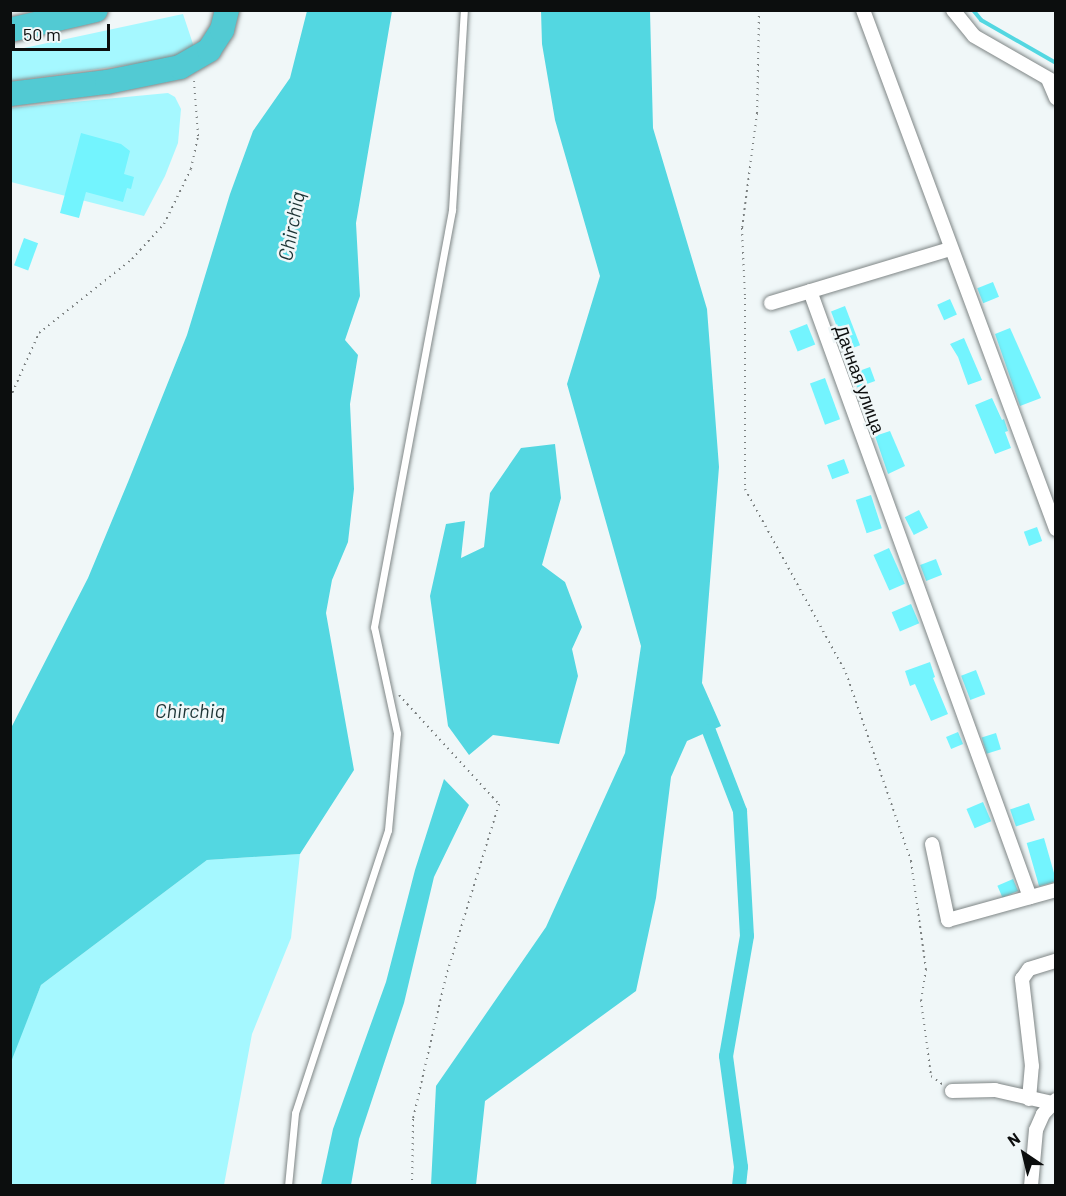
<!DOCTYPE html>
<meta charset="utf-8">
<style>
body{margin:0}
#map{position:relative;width:1066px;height:1196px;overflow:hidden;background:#f0f7f8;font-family:Barlow,sans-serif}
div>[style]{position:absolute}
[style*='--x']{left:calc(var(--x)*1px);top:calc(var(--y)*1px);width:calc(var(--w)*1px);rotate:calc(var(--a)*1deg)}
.green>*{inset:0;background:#a5f8ff}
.water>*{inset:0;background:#53d7e1}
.stream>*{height:4px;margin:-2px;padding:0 2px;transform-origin:2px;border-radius:2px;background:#53d7e1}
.canal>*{height:14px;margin:-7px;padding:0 7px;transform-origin:7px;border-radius:7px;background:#53d7e1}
.building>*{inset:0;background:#73f4fe;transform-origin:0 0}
.path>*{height:2px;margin-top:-1px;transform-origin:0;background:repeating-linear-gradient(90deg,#7c8181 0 1.5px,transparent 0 6px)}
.roads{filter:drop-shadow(0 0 2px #7f8686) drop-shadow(0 0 2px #7f8686)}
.lane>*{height:7px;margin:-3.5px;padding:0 3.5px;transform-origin:3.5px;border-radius:3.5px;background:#fff}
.street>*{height:14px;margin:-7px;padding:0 7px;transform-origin:7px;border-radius:7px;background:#fff}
.highway>*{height:24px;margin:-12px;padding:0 12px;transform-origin:12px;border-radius:12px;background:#52cad3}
span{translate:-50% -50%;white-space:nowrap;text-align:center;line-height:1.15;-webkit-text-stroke:5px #f0f7f8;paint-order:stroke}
.street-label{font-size:18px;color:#0c0e0e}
.water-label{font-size:20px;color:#1c3334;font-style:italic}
.frame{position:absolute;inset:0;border:12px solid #0c0e0e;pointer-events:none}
.north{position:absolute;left:994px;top:1124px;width:60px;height:60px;-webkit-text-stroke:4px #f0f7f8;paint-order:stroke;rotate:325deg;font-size:16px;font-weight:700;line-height:24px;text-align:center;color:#0c0e0e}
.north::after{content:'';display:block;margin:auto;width:21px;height:27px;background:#0c0e0e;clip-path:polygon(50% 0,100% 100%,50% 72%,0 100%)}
.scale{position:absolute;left:12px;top:24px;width:98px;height:27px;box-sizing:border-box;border:3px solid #0c0e0e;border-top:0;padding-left:8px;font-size:18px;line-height:21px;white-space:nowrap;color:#0c0e0e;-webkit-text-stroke:4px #f0f7f8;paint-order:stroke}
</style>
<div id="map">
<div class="green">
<i style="clip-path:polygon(183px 14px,194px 47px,191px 52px,163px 60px,11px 81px,10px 51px)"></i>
<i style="clip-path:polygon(168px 93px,175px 97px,181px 109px,178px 143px,165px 176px,144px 216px,11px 182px,10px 108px)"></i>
<i style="clip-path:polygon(300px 854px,291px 938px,252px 1034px,224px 1185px,11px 1185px,10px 1062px,41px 985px,207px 860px)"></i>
</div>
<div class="water">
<i style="clip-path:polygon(307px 11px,392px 11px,356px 223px,360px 296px,345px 340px,358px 355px,350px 404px,354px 489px,348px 542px,332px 580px,326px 613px,354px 770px,300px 854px,207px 860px,41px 985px,11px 1062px,11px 728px,88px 578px,128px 482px,187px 335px,230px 194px,253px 131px,290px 78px)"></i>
<i style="clip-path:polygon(541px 11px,650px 11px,653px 128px,707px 309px,719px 467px,702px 683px,721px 726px,687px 741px,671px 777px,656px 898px,636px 991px,485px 1101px,476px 1185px,431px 1185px,436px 1086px,546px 927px,625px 753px,641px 646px,567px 384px,600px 276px,555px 120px,542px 44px)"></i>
<i style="clip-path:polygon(555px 444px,561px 498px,542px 565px,565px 582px,582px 627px,572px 649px,578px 676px,559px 744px,493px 735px,469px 755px,448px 726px,430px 596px,446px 524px,465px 521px,461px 558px,484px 547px,490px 493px,521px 448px)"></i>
<i style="clip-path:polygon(444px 779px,469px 805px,434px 877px,404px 1003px,359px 1139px,351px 1185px,321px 1185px,333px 1129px,386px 982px,415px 870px)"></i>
</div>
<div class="stream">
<i style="--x:973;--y:10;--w:13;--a:51"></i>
<i style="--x:981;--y:20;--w:86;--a:29.8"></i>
</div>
<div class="canal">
<i style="--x:709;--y:731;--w:86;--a:68.8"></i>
<i style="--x:740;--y:811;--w:125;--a:86.8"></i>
<i style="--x:747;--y:936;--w:122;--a:99.9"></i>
<i style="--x:726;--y:1056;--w:112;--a:82.3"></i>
<i style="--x:741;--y:1167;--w:19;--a:96"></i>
</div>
<div class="building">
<i style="clip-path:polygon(81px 133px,121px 144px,130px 151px,124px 174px,134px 177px,131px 189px,127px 188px,123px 202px,86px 192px,79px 218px,60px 213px)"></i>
<i style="left:24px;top:238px;width:15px;height:29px;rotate:20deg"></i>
<i style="left:993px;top:282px;width:16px;height:17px;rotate:68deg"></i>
<i style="left:950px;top:299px;width:17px;height:14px;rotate:66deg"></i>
<i style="left:845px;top:306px;width:42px;height:15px;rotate:69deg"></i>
<i style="left:807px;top:324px;width:22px;height:19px;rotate:68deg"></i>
<i style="clip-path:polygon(1010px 328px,1041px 398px,1020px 406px,995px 334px)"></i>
<i style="clip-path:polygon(964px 338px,982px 380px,968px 385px,958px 357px,950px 344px)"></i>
<i style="left:870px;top:367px;width:15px;height:19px;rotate:70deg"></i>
<i style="left:825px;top:378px;width:44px;height:16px;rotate:70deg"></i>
<i style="clip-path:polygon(992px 398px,1002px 420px,1004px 419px,1008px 431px,1005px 432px,1011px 448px,995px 454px,975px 405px)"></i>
<i style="clip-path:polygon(890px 431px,905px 466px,888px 474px,875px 436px)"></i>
<i style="left:844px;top:459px;width:15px;height:18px;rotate:70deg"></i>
<i style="left:871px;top:495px;width:35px;height:16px;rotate:72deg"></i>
<i style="left:919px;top:510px;width:20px;height:16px;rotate:63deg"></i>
<i style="left:1037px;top:527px;width:15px;height:14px;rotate:70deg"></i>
<i style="left:889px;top:548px;width:39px;height:17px;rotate:66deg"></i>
<i style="left:936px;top:559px;width:17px;height:17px;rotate:69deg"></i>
<i style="left:911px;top:604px;width:21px;height:21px;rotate:67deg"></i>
<i style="clip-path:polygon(930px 662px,935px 677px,933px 678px,948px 714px,931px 721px,915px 684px,910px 686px,905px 671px)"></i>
<i style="left:976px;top:670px;width:26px;height:16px;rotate:69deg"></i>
<i style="left:958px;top:732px;width:13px;height:13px;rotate:67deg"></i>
<i style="left:996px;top:733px;width:17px;height:15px;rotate:73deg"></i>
<i style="left:983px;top:802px;width:21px;height:18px;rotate:67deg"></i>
<i style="left:1029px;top:803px;width:18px;height:20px;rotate:71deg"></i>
<i style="left:1044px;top:838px;width:45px;height:18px;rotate:74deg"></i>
<i style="left:1013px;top:879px;width:13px;height:17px;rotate:67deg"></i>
</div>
<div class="path">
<i style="--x:759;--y:10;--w:103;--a:91.1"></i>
<i style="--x:757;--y:113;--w:116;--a:97.4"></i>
<i style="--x:742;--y:228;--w:70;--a:87.5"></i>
<i style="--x:745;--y:298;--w:191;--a:90"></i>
<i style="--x:745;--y:489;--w:210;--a:61.2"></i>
<i style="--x:846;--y:673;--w:199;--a:70.9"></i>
<i style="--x:911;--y:861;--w:109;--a:82.1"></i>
<i style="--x:926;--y:969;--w:31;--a:99"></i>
<i style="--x:921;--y:1000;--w:77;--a:82.5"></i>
<i style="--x:931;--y:1076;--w:14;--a:36"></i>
<i style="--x:10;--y:398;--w:71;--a:-66"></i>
<i style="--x:39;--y:333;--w:119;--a:-38.5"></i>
<i style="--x:132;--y:259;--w:47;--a:-47.6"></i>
<i style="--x:164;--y:224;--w:61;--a:-63.9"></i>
<i style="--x:191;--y:169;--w:34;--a:-78"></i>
<i style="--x:198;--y:136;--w:55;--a:-94.2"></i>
<i style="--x:399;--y:695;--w:148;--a:47.5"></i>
<i style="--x:499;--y:804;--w:180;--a:107.1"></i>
<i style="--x:446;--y:976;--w:147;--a:103"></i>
<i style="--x:413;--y:1119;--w:67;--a:90.9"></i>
</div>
<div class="roads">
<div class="lane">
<i style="--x:288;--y:1186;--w:73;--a:-84.5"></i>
<i style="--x:295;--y:1113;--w:298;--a:-71.8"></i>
<i style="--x:388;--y:830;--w:97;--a:-84.7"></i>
<i style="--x:397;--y:733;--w:108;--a:-102.2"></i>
<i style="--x:374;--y:627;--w:424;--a:-79.4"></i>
<i style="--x:452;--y:210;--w:200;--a:-86.6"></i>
</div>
<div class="street">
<i style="--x:863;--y:10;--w:554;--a:69.6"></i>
<i style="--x:953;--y:10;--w:33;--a:51"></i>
<i style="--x:974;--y:36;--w:95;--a:29.8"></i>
<i style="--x:1048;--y:79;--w:21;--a:67"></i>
<i style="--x:810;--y:291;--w:645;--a:70.05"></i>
<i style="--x:771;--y:303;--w:187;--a:-16.8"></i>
<i style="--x:932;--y:844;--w:78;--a:78.1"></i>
<i style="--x:948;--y:920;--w:112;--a:-15.5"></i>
<i style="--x:952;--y:1091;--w:43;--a:-1.3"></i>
<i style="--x:995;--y:1090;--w:58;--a:12.8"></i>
<i style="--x:1029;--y:1099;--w:33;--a:-85"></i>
<i style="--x:1032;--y:1066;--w:88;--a:-96.6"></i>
<i style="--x:1022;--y:979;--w:12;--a:-55"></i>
<i style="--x:1029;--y:969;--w:28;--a:-17"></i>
<i style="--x:1031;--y:1186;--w:56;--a:-84.9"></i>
<i style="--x:1036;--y:1130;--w:17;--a:-66"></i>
<i style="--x:1043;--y:1114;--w:19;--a:-47"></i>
</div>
<div class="highway">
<i style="--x:10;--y:30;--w:88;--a:-13.1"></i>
<i style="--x:10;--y:94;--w:98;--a:-7.1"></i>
<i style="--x:107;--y:82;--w:75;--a:-11.6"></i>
<i style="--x:180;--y:67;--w:34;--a:-30"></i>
<i style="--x:209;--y:50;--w:24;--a:-57"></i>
<i style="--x:222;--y:30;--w:21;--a:-76"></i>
</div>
</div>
<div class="street-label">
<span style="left:860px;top:379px;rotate:70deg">Дачная улица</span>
</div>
<div class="water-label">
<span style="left:291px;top:226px;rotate:-79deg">Chirchiq</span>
<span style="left:190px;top:710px">Chirchiq</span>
</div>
<div class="frame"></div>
<div class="north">N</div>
<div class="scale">50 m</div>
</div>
